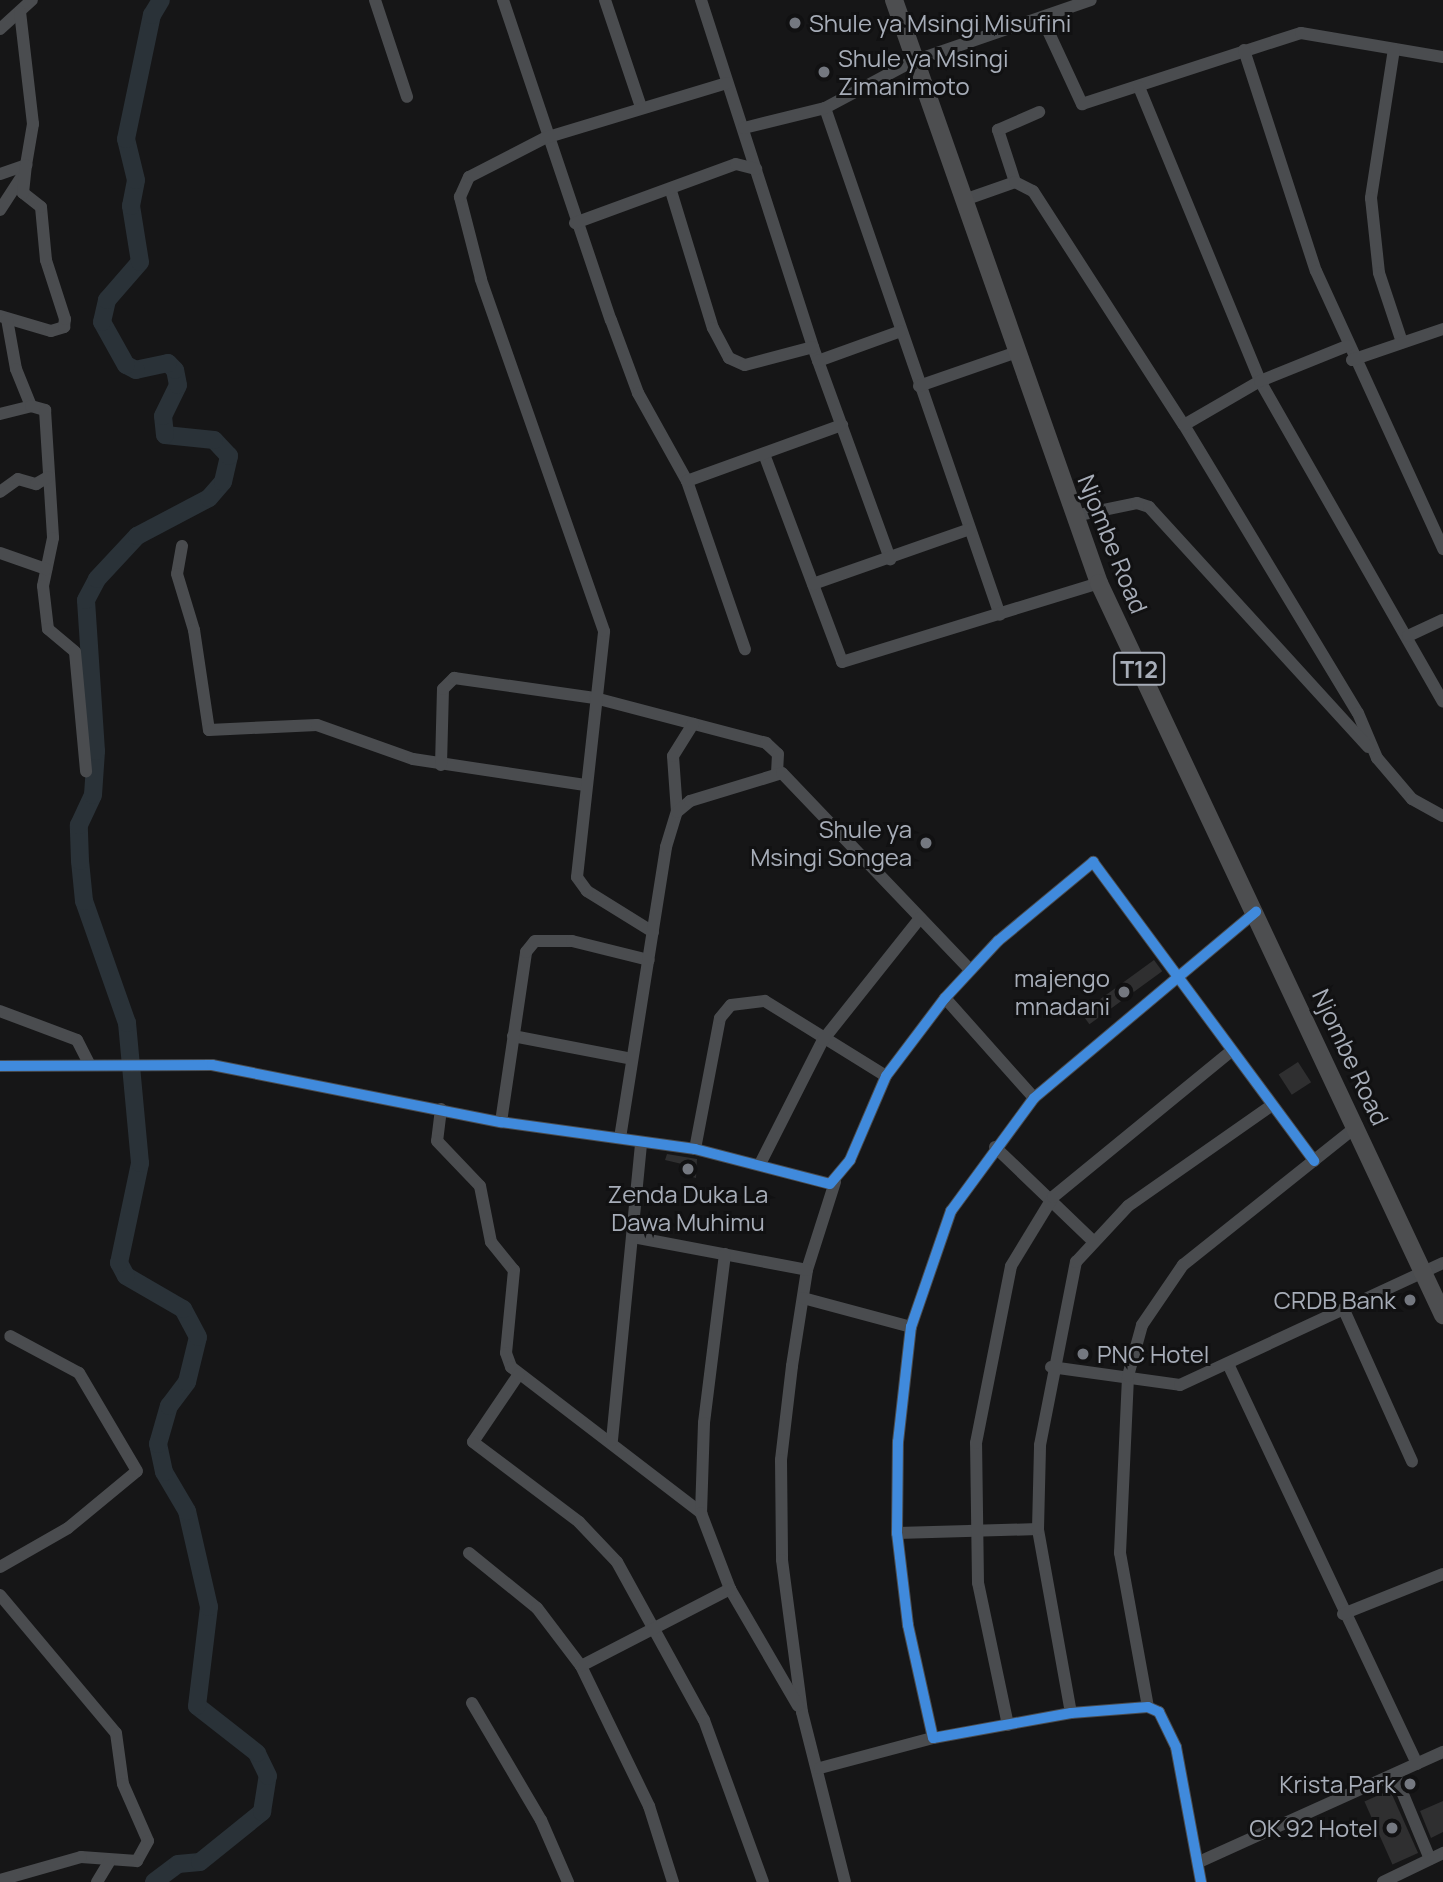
<!DOCTYPE html>
<style>
body{margin:0}
#map{position:relative;width:1443px;height:1882px;overflow:hidden;background:#161617;font-family:Manrope,sans-serif}
div>[style]{position:absolute}
[style*='--x']{left:calc(var(--x)*1px);top:calc(var(--y)*1px);width:calc(var(--w)*1px);rotate:calc(var(--a)*1deg)}
.river>*{height:18px;margin:-9px;padding:0 9px;transform-origin:9px;border-radius:9px;background:#2a3238}
.building>*{inset:0;background:#2f2f30;transform-origin:0 0}
.minor>*{height:12px;margin:-6px;padding:0 6px;transform-origin:6px;border-radius:6px;background:#4a4c4f}
.highway>*{height:18px;margin:-9px;padding:0 9px;transform-origin:9px;border-radius:9px;background:#4d4e50}
.cycleway>*{height:10px;margin:-5px;padding:0 5px;transform-origin:5px;border-radius:5px;background:#408adc}
.dots>*{width:19px;height:19px;translate:-50% -50%;box-sizing:border-box;border:4px solid #111112;border-radius:50%}
span{translate:-50% -50%;white-space:nowrap;text-align:center;line-height:1.15;-webkit-text-stroke:6px #111112;paint-order:stroke}
.shield-label span{padding:2px 5px;background:#111112;border:2px solid;border-radius:5px;-webkit-text-stroke-width:0}
.shield-label{font-size:23px;color:#a7adb8;font-weight:700}
.poi-label{font-size:24px;color:#a7adb8}
.left{translate:0 -50%;text-align:left}
.right{translate:-100% -50%;text-align:right}
.street-label{font-size:24px;color:#a7adb8}
</style>
<div id="map">
<div class="river">
<i style="--x:154;--y:1882;--w:30;--a:-37"></i>
<i style="--x:178;--y:1864;--w:22;--a:-5"></i>
<i style="--x:200;--y:1862;--w:80;--a:-38.9"></i>
<i style="--x:262;--y:1812;--w:36;--a:-81"></i>
<i style="--x:268;--y:1776;--w:25;--a:-116"></i>
<i style="--x:257;--y:1753;--w:76;--a:-141.9"></i>
<i style="--x:197;--y:1706;--w:100;--a:-83.1"></i>
<i style="--x:209;--y:1607;--w:98;--a:-102.9"></i>
<i style="--x:187;--y:1511;--w:45;--a:-120.5"></i>
<i style="--x:164;--y:1472;--w:29;--a:-102"></i>
<i style="--x:158;--y:1444;--w:40;--a:-74"></i>
<i style="--x:169;--y:1406;--w:30;--a:-53"></i>
<i style="--x:187;--y:1382;--w:46;--a:-76.3"></i>
<i style="--x:198;--y:1337;--w:32;--a:-118"></i>
<i style="--x:183;--y:1309;--w:66;--a:-149.9"></i>
<i style="--x:126;--y:1276;--w:15;--a:-118"></i>
<i style="--x:119;--y:1263;--w:102;--a:-78.1"></i>
<i style="--x:140;--y:1163;--w:141;--a:-95.3"></i>
<i style="--x:127;--y:1023;--w:129;--a:-109.4"></i>
<i style="--x:84;--y:901;--w:40;--a:-95.7"></i>
<i style="--x:80;--y:861;--w:36;--a:-92"></i>
<i style="--x:79;--y:825;--w:33;--a:-65"></i>
<i style="--x:93;--y:795;--w:44;--a:-86.1"></i>
<i style="--x:96;--y:751;--w:151;--a:-93.8"></i>
<i style="--x:86;--y:600;--w:24;--a:-62"></i>
<i style="--x:97;--y:579;--w:59;--a:-47.1"></i>
<i style="--x:137;--y:536;--w:81;--a:-27.8"></i>
<i style="--x:209;--y:498;--w:21;--a:-49"></i>
<i style="--x:223;--y:482;--w:27;--a:-77"></i>
<i style="--x:229;--y:456;--w:22;--a:-133"></i>
<i style="--x:214;--y:440;--w:49;--a:-174.2"></i>
<i style="--x:165;--y:435;--w:19;--a:-96"></i>
<i style="--x:163;--y:416;--w:34;--a:-64"></i>
<i style="--x:178;--y:385;--w:15;--a:-101"></i>
<i style="--x:175;--y:370;--w:10;--a:-135"></i>
<i style="--x:168;--y:363;--w:33;--a:168"></i>
<i style="--x:136;--y:370;--w:11;--a:-153"></i>
<i style="--x:126;--y:365;--w:49;--a:-119.2"></i>
<i style="--x:102;--y:322;--w:23;--a:-77"></i>
<i style="--x:107;--y:300;--w:50;--a:-49"></i>
<i style="--x:140;--y:262;--w:57;--a:-99.1"></i>
<i style="--x:131;--y:206;--w:26;--a:-79"></i>
<i style="--x:136;--y:180;--w:42;--a:-103.7"></i>
<i style="--x:126;--y:139;--w:127;--a:-78.2"></i>
<i style="--x:152;--y:15;--w:17;--a:-59"></i>
</div>
<div class="building">
<i style="left:1154px;top:960px;width:14px;height:90px;rotate:54deg"></i>
<i style="left:1298px;top:1062px;width:24px;height:23px;rotate:57deg"></i>
<i style="clip-path:polygon(667px 1154px,697px 1159px,696px 1178px,679px 1173px,682px 1164px,665px 1160px)"></i>
<i style="left:1390px;top:1790px;width:69px;height:28px;rotate:66deg"></i>
<i style="clip-path:polygon(1443px 1801px,1443px 1832px,1431px 1838px,1420px 1811px)"></i>
</div>
<div class="minor">
<i style="--x:375;--y:0;--w:102;--a:71.7"></i>
<i style="--x:503;--y:0;--w:338;--a:71.4"></i>
<i style="--x:611;--y:320;--w:78;--a:69.7"></i>
<i style="--x:638;--y:393;--w:101;--a:60.9"></i>
<i style="--x:687;--y:481;--w:178;--a:71"></i>
<i style="--x:605;--y:0;--w:113;--a:71.4"></i>
<i style="--x:701;--y:0;--w:365;--a:72.1"></i>
<i style="--x:813;--y:347;--w:226;--a:70"></i>
<i style="--x:1043;--y:20;--w:93;--a:65.1"></i>
<i style="--x:1082;--y:104;--w:230;--a:-18"></i>
<i style="--x:1301;--y:33;--w:144;--a:9.6"></i>
<i style="--x:0;--y:29;--w:43;--a:-42.2"></i>
<i style="--x:1394;--y:49;--w:151;--a:98.8"></i>
<i style="--x:1371;--y:198;--w:75;--a:83.9"></i>
<i style="--x:1379;--y:273;--w:73;--a:71.6"></i>
<i style="--x:1244;--y:50;--w:232;--a:72"></i>
<i style="--x:1316;--y:271;--w:306;--a:65.4"></i>
<i style="--x:1139;--y:87;--w:318;--a:67.6"></i>
<i style="--x:1260;--y:381;--w:369;--a:60.3"></i>
<i style="--x:825;--y:108;--w:536;--a:70.96"></i>
<i style="--x:744;--y:128;--w:83;--a:-13.9"></i>
<i style="--x:825;--y:108;--w:98;--a:-28.1"></i>
<i style="--x:911;--y:62;--w:190;--a:-19"></i>
<i style="--x:0;--y:174;--w:28;--a:-19"></i>
<i style="--x:26;--y:165;--w:42;--a:-80.3"></i>
<i style="--x:33;--y:124;--w:113;--a:-96.6"></i>
<i style="--x:1015;--y:182;--w:55;--a:-108.1"></i>
<i style="--x:998;--y:130;--w:45;--a:-23.7"></i>
<i style="--x:671;--y:191;--w:143;--a:73"></i>
<i style="--x:713;--y:328;--w:34;--a:62"></i>
<i style="--x:729;--y:358;--w:17;--a:24"></i>
<i style="--x:745;--y:365;--w:70;--a:-14.8"></i>
<i style="--x:964;--y:200;--w:54;--a:-19.4"></i>
<i style="--x:1015;--y:182;--w:20;--a:27"></i>
<i style="--x:1033;--y:191;--w:278;--a:57.2"></i>
<i style="--x:1184;--y:425;--w:336;--a:58.9"></i>
<i style="--x:1358;--y:713;--w:49;--a:67.1"></i>
<i style="--x:1377;--y:758;--w:54;--a:49.5"></i>
<i style="--x:1412;--y:799;--w:35;--a:29"></i>
<i style="--x:0;--y:210;--w:40;--a:-57.1"></i>
<i style="--x:575;--y:223;--w:171;--a:-20.1"></i>
<i style="--x:736;--y:164;--w:21;--a:14"></i>
<i style="--x:0;--y:316;--w:53;--a:16.4"></i>
<i style="--x:51;--y:331;--w:14;--a:-17"></i>
<i style="--x:64;--y:327;--w:8;--a:-83"></i>
<i style="--x:65;--y:319;--w:62;--a:-107.9"></i>
<i style="--x:46;--y:260;--w:53;--a:-95.4"></i>
<i style="--x:41;--y:207;--w:23;--a:-142"></i>
<i style="--x:23;--y:193;--w:28;--a:-84"></i>
<i style="--x:7;--y:319;--w:51;--a:79.8"></i>
<i style="--x:16;--y:369;--w:40;--a:68"></i>
<i style="--x:1352;--y:360;--w:96;--a:-18.8"></i>
<i style="--x:818;--y:361;--w:88;--a:-19.9"></i>
<i style="--x:919;--y:386;--w:104;--a:-19.1"></i>
<i style="--x:0;--y:414;--w:32;--a:-14"></i>
<i style="--x:31;--y:406;--w:15;--a:16"></i>
<i style="--x:45;--y:410;--w:128;--a:86.4"></i>
<i style="--x:53;--y:538;--w:49;--a:101.8"></i>
<i style="--x:43;--y:586;--w:43;--a:83.4"></i>
<i style="--x:48;--y:629;--w:35;--a:40"></i>
<i style="--x:75;--y:652;--w:120;--a:84.7"></i>
<i style="--x:1184;--y:425;--w:88;--a:-30.1"></i>
<i style="--x:1260;--y:381;--w:94;--a:-21.9"></i>
<i style="--x:764;--y:454;--w:222;--a:69.4"></i>
<i style="--x:842;--y:662;--w:269;--a:-17.1"></i>
<i style="--x:687;--y:481;--w:165;--a:-19.9"></i>
<i style="--x:0;--y:492;--w:22;--a:-36"></i>
<i style="--x:18;--y:479;--w:19;--a:16"></i>
<i style="--x:36;--y:484;--w:14;--a:-30"></i>
<i style="--x:1074;--y:516;--w:64;--a:-11.7"></i>
<i style="--x:1137;--y:503;--w:13;--a:18"></i>
<i style="--x:1149;--y:507;--w:325;--a:47.6"></i>
<i style="--x:182;--y:546;--w:28;--a:100"></i>
<i style="--x:177;--y:574;--w:59;--a:73.1"></i>
<i style="--x:194;--y:630;--w:101;--a:81.5"></i>
<i style="--x:209;--y:730;--w:108;--a:-2.7"></i>
<i style="--x:317;--y:725;--w:102;--a:19.5"></i>
<i style="--x:413;--y:759;--w:174;--a:8.6"></i>
<i style="--x:0;--y:553;--w:49;--a:19.2"></i>
<i style="--x:813;--y:584;--w:166;--a:-19.3"></i>
<i style="--x:1408;--y:636;--w:38;--a:-25"></i>
<i style="--x:441;--y:765;--w:76;--a:-88.5"></i>
<i style="--x:443;--y:689;--w:16;--a:-45"></i>
<i style="--x:454;--y:678;--w:142;--a:8.1"></i>
<i style="--x:595;--y:698;--w:177;--a:14.7"></i>
<i style="--x:766;--y:743;--w:16;--a:43"></i>
<i style="--x:778;--y:754;--w:17;--a:93"></i>
<i style="--x:677;--y:812;--w:56;--a:-94.1"></i>
<i style="--x:673;--y:756;--w:38;--a:-58"></i>
<i style="--x:653;--y:932;--w:78;--a:-148.2"></i>
<i style="--x:587;--y:891;--w:17;--a:-126"></i>
<i style="--x:577;--y:877;--w:247;--a:-83.7"></i>
<i style="--x:604;--y:631;--w:373;--a:-109.3"></i>
<i style="--x:481;--y:279;--w:85;--a:-104.4"></i>
<i style="--x:460;--y:197;--w:22;--a:-66"></i>
<i style="--x:469;--y:177;--w:85;--a:-27.2"></i>
<i style="--x:545;--y:138;--w:190;--a:-16.8"></i>
<i style="--x:945;--y:998;--w:134;--a:48.3"></i>
<i style="--x:0;--y:1011;--w:82;--a:20.6"></i>
<i style="--x:77;--y:1040;--w:27;--a:63"></i>
<i style="--x:513;--y:1036;--w:121;--a:10.9"></i>
<i style="--x:0;--y:1066;--w:212;--a:-0.3"></i>
<i style="--x:212;--y:1065;--w:295;--a:11.2"></i>
<i style="--x:501;--y:1122;--w:196;--a:7.9"></i>
<i style="--x:695;--y:1149;--w:139;--a:14.5"></i>
<i style="--x:830;--y:1184;--w:31;--a:-50"></i>
<i style="--x:850;--y:1160;--w:91;--a:-66.8"></i>
<i style="--x:886;--y:1076;--w:98;--a:-52.9"></i>
<i style="--x:945;--y:998;--w:78;--a:-47.1"></i>
<i style="--x:998;--y:941;--w:124;--a:-39.7"></i>
<i style="--x:1093;--y:862;--w:372;--a:53.5"></i>
<i style="--x:441;--y:1109;--w:32;--a:97"></i>
<i style="--x:437;--y:1141;--w:62;--a:46.3"></i>
<i style="--x:480;--y:1186;--w:57;--a:78.9"></i>
<i style="--x:491;--y:1242;--w:36;--a:51"></i>
<i style="--x:514;--y:1270;--w:83;--a:95.5"></i>
<i style="--x:506;--y:1353;--w:15;--a:70"></i>
<i style="--x:511;--y:1367;--w:240;--a:37.5"></i>
<i style="--x:501;--y:1122;--w:172;--a:-81.6"></i>
<i style="--x:526;--y:952;--w:14;--a:-51"></i>
<i style="--x:535;--y:941;--w:37;--a:0"></i>
<i style="--x:572;--y:941;--w:79;--a:13.9"></i>
<i style="--x:620;--y:1138;--w:295;--a:-81"></i>
<i style="--x:666;--y:847;--w:37;--a:-73"></i>
<i style="--x:677;--y:812;--w:17;--a:-40"></i>
<i style="--x:690;--y:801;--w:96;--a:-16.9"></i>
<i style="--x:782;--y:773;--w:272;--a:46.3"></i>
<i style="--x:995;--y:1147;--w:133;--a:43.8"></i>
<i style="--x:695;--y:1149;--w:133;--a:-79.2"></i>
<i style="--x:720;--y:1018;--w:17;--a:-50"></i>
<i style="--x:731;--y:1005;--w:34;--a:-7"></i>
<i style="--x:765;--y:1001;--w:142;--a:31.8"></i>
<i style="--x:760;--y:1164;--w:139;--a:-63.1"></i>
<i style="--x:823;--y:1040;--w:156;--a:-51.5"></i>
<i style="--x:835;--y:1182;--w:92;--a:107.7"></i>
<i style="--x:807;--y:1270;--w:97;--a:98.9"></i>
<i style="--x:792;--y:1366;--w:95;--a:96.7"></i>
<i style="--x:781;--y:1460;--w:100;--a:89.4"></i>
<i style="--x:782;--y:1560;--w:153;--a:82.5"></i>
<i style="--x:802;--y:1712;--w:175;--a:75.8"></i>
<i style="--x:633;--y:1237;--w:177;--a:10.7"></i>
<i style="--x:725;--y:1254;--w:170;--a:97.1"></i>
<i style="--x:704;--y:1423;--w:90;--a:91.9"></i>
<i style="--x:701;--y:1513;--w:81;--a:69.1"></i>
<i style="--x:730;--y:1589;--w:135;--a:59.8"></i>
<i style="--x:803;--y:1298;--w:112;--a:15"></i>
<i style="--x:1344;--y:1310;--w:166;--a:65.8"></i>
<i style="--x:1229;--y:1366;--w:440;--a:64.7"></i>
<i style="--x:1051;--y:1367;--w:130;--a:7.9"></i>
<i style="--x:1180;--y:1385;--w:290;--a:-24.9"></i>
<i style="--x:519;--y:1374;--w:82;--a:124.1"></i>
<i style="--x:473;--y:1442;--w:133;--a:37"></i>
<i style="--x:579;--y:1522;--w:55;--a:46.5"></i>
<i style="--x:617;--y:1562;--w:180;--a:61.2"></i>
<i style="--x:704;--y:1720;--w:172;--a:70"></i>
<i style="--x:612;--y:1440;--w:299;--a:-84.4"></i>
<i style="--x:897;--y:1533;--w:141;--a:-1.6"></i>
<i style="--x:469;--y:1553;--w:87;--a:39"></i>
<i style="--x:537;--y:1608;--w:73;--a:52.8"></i>
<i style="--x:581;--y:1666;--w:156;--a:64.1"></i>
<i style="--x:649;--y:1806;--w:80;--a:72.5"></i>
<i style="--x:0;--y:1567;--w:78;--a:-29.8"></i>
<i style="--x:68;--y:1528;--w:89;--a:-39.6"></i>
<i style="--x:137;--y:1471;--w:114;--a:-120.6"></i>
<i style="--x:79;--y:1373;--w:78;--a:-151.8"></i>
<i style="--x:0;--y:1595;--w:180;--a:50"></i>
<i style="--x:116;--y:1733;--w:51;--a:82.2"></i>
<i style="--x:123;--y:1784;--w:62;--a:66.3"></i>
<i style="--x:148;--y:1841;--w:23;--a:119"></i>
<i style="--x:137;--y:1861;--w:56;--a:-175.9"></i>
<i style="--x:81;--y:1857;--w:84;--a:164.1"></i>
<i style="--x:1343;--y:1614;--w:108;--a:-21.8"></i>
<i style="--x:581;--y:1666;--w:168;--a:-27.3"></i>
<i style="--x:472;--y:1703;--w:136;--a:59.5"></i>
<i style="--x:541;--y:1820;--w:68;--a:66.5"></i>
<i style="--x:1148;--y:1707;--w:157;--a:-100.3"></i>
<i style="--x:1120;--y:1553;--w:177;--a:-87.4"></i>
<i style="--x:1128;--y:1376;--w:53;--a:-74.6"></i>
<i style="--x:1142;--y:1325;--w:73;--a:-55.7"></i>
<i style="--x:1183;--y:1265;--w:223;--a:-38.6"></i>
<i style="--x:1071;--y:1713;--w:187;--a:-100.2"></i>
<i style="--x:1038;--y:1529;--w:84;--a:-88.6"></i>
<i style="--x:1040;--y:1445;--w:187;--a:-78.9"></i>
<i style="--x:1076;--y:1262;--w:76;--a:-47.1"></i>
<i style="--x:1128;--y:1206;--w:174;--a:-35"></i>
<i style="--x:1008;--y:1725;--w:145;--a:-101.9"></i>
<i style="--x:978;--y:1583;--w:140;--a:-90.8"></i>
<i style="--x:976;--y:1443;--w:180;--a:-78.8"></i>
<i style="--x:1011;--y:1266;--w:81;--a:-58.7"></i>
<i style="--x:1053;--y:1197;--w:229;--a:-39.3"></i>
<i style="--x:820;--y:1768;--w:117;--a:-14.9"></i>
<i style="--x:1395;--y:1775;--w:91;--a:67.4"></i>
<i style="--x:1199;--y:1862;--w:268;--a:-24.3"></i>
<i style="--x:97;--y:1882;--w:23;--a:-59"></i>
<i style="--x:1201;--y:1882;--w:137;--a:-100.5"></i>
<i style="--x:1176;--y:1747;--w:39;--a:-116"></i>
<i style="--x:1159;--y:1712;--w:12;--a:-156"></i>
<i style="--x:1148;--y:1707;--w:77;--a:175.5"></i>
<i style="--x:1071;--y:1713;--w:140;--a:169.7"></i>
<i style="--x:933;--y:1738;--w:116;--a:-102.5"></i>
<i style="--x:908;--y:1625;--w:93;--a:-96.8"></i>
<i style="--x:897;--y:1533;--w:91;--a:-89.4"></i>
<i style="--x:898;--y:1442;--w:116;--a:-83.6"></i>
<i style="--x:911;--y:1327;--w:123;--a:-71"></i>
<i style="--x:951;--y:1211;--w:140;--a:-53.7"></i>
<i style="--x:1034;--y:1098;--w:290;--a:-40"></i>
<i style="--x:1383;--y:1882;--w:67;--a:-25.8"></i>
</div>
<div class="highway">
<i style="--x:894;--y:0;--w:618;--a:70.63"></i>
<i style="--x:1099;--y:583;--w:809;--a:64.83"></i>
</div>
<div class="cycleway">
<i style="--x:0;--y:1066;--w:212;--a:-0.3"></i>
<i style="--x:212;--y:1065;--w:295;--a:11.2"></i>
<i style="--x:501;--y:1122;--w:196;--a:7.9"></i>
<i style="--x:695;--y:1149;--w:139;--a:14.5"></i>
<i style="--x:830;--y:1184;--w:31;--a:-50"></i>
<i style="--x:850;--y:1160;--w:91;--a:-66.8"></i>
<i style="--x:886;--y:1076;--w:98;--a:-52.9"></i>
<i style="--x:945;--y:998;--w:78;--a:-47.1"></i>
<i style="--x:998;--y:941;--w:124;--a:-39.7"></i>
<i style="--x:1093;--y:862;--w:372;--a:53.5"></i>
<i style="--x:1201;--y:1882;--w:137;--a:-100.5"></i>
<i style="--x:1176;--y:1747;--w:39;--a:-116"></i>
<i style="--x:1159;--y:1712;--w:12;--a:-156"></i>
<i style="--x:1148;--y:1707;--w:77;--a:175.5"></i>
<i style="--x:1071;--y:1713;--w:140;--a:169.7"></i>
<i style="--x:933;--y:1738;--w:116;--a:-102.5"></i>
<i style="--x:908;--y:1625;--w:93;--a:-96.8"></i>
<i style="--x:897;--y:1533;--w:91;--a:-89.4"></i>
<i style="--x:898;--y:1442;--w:116;--a:-83.6"></i>
<i style="--x:911;--y:1327;--w:123;--a:-71"></i>
<i style="--x:951;--y:1211;--w:140;--a:-53.7"></i>
<i style="--x:1034;--y:1098;--w:290;--a:-40"></i>
</div>
<div class="dots">
<i style="left:795px;top:23px;background:#747880"></i>
<i style="left:824px;top:72px;background:#747880"></i>
<i style="left:926px;top:843px;background:#747880"></i>
<i style="left:1124px;top:992px;background:#747880"></i>
<i style="left:688px;top:1169px;background:#747880"></i>
<i style="left:1410px;top:1300px;background:#747880"></i>
<i style="left:1083px;top:1354px;background:#747880"></i>
<i style="left:1410px;top:1784px;background:#747880"></i>
<i style="left:1392px;top:1828px;background:#747880"></i>
</div>
<div class="shield-label">
<span style="left:1139px;top:669px">T12</span>
</div>
<div class="poi-label">
<span class="left" style="left:809px;top:23px">Shule ya Msingi Misufini</span>
<span class="left" style="left:838px;top:72px">Shule ya Msingi<br>Zimanimoto</span>
<span class="right" style="left:912px;top:843px">Shule ya<br>Msingi Songea</span>
<span class="right" style="left:1110px;top:992px">majengo<br>mnadani</span>
<span style="left:688px;top:1208px">Zenda Duka La<br>Dawa Muhimu</span>
<span class="right" style="left:1396px;top:1300px">CRDB Bank</span>
<span class="left" style="left:1097px;top:1354px">PNC Hotel</span>
<span class="right" style="left:1396px;top:1784px">Krista Park</span>
<span class="right" style="left:1378px;top:1828px">OK 92 Hotel</span>
</div>
<div class="street-label">
<span style="left:1113px;top:544px;rotate:68deg">Njombe Road</span>
<span style="left:1351px;top:1057px;rotate:65deg">Njombe Road</span>
</div>
</div>
